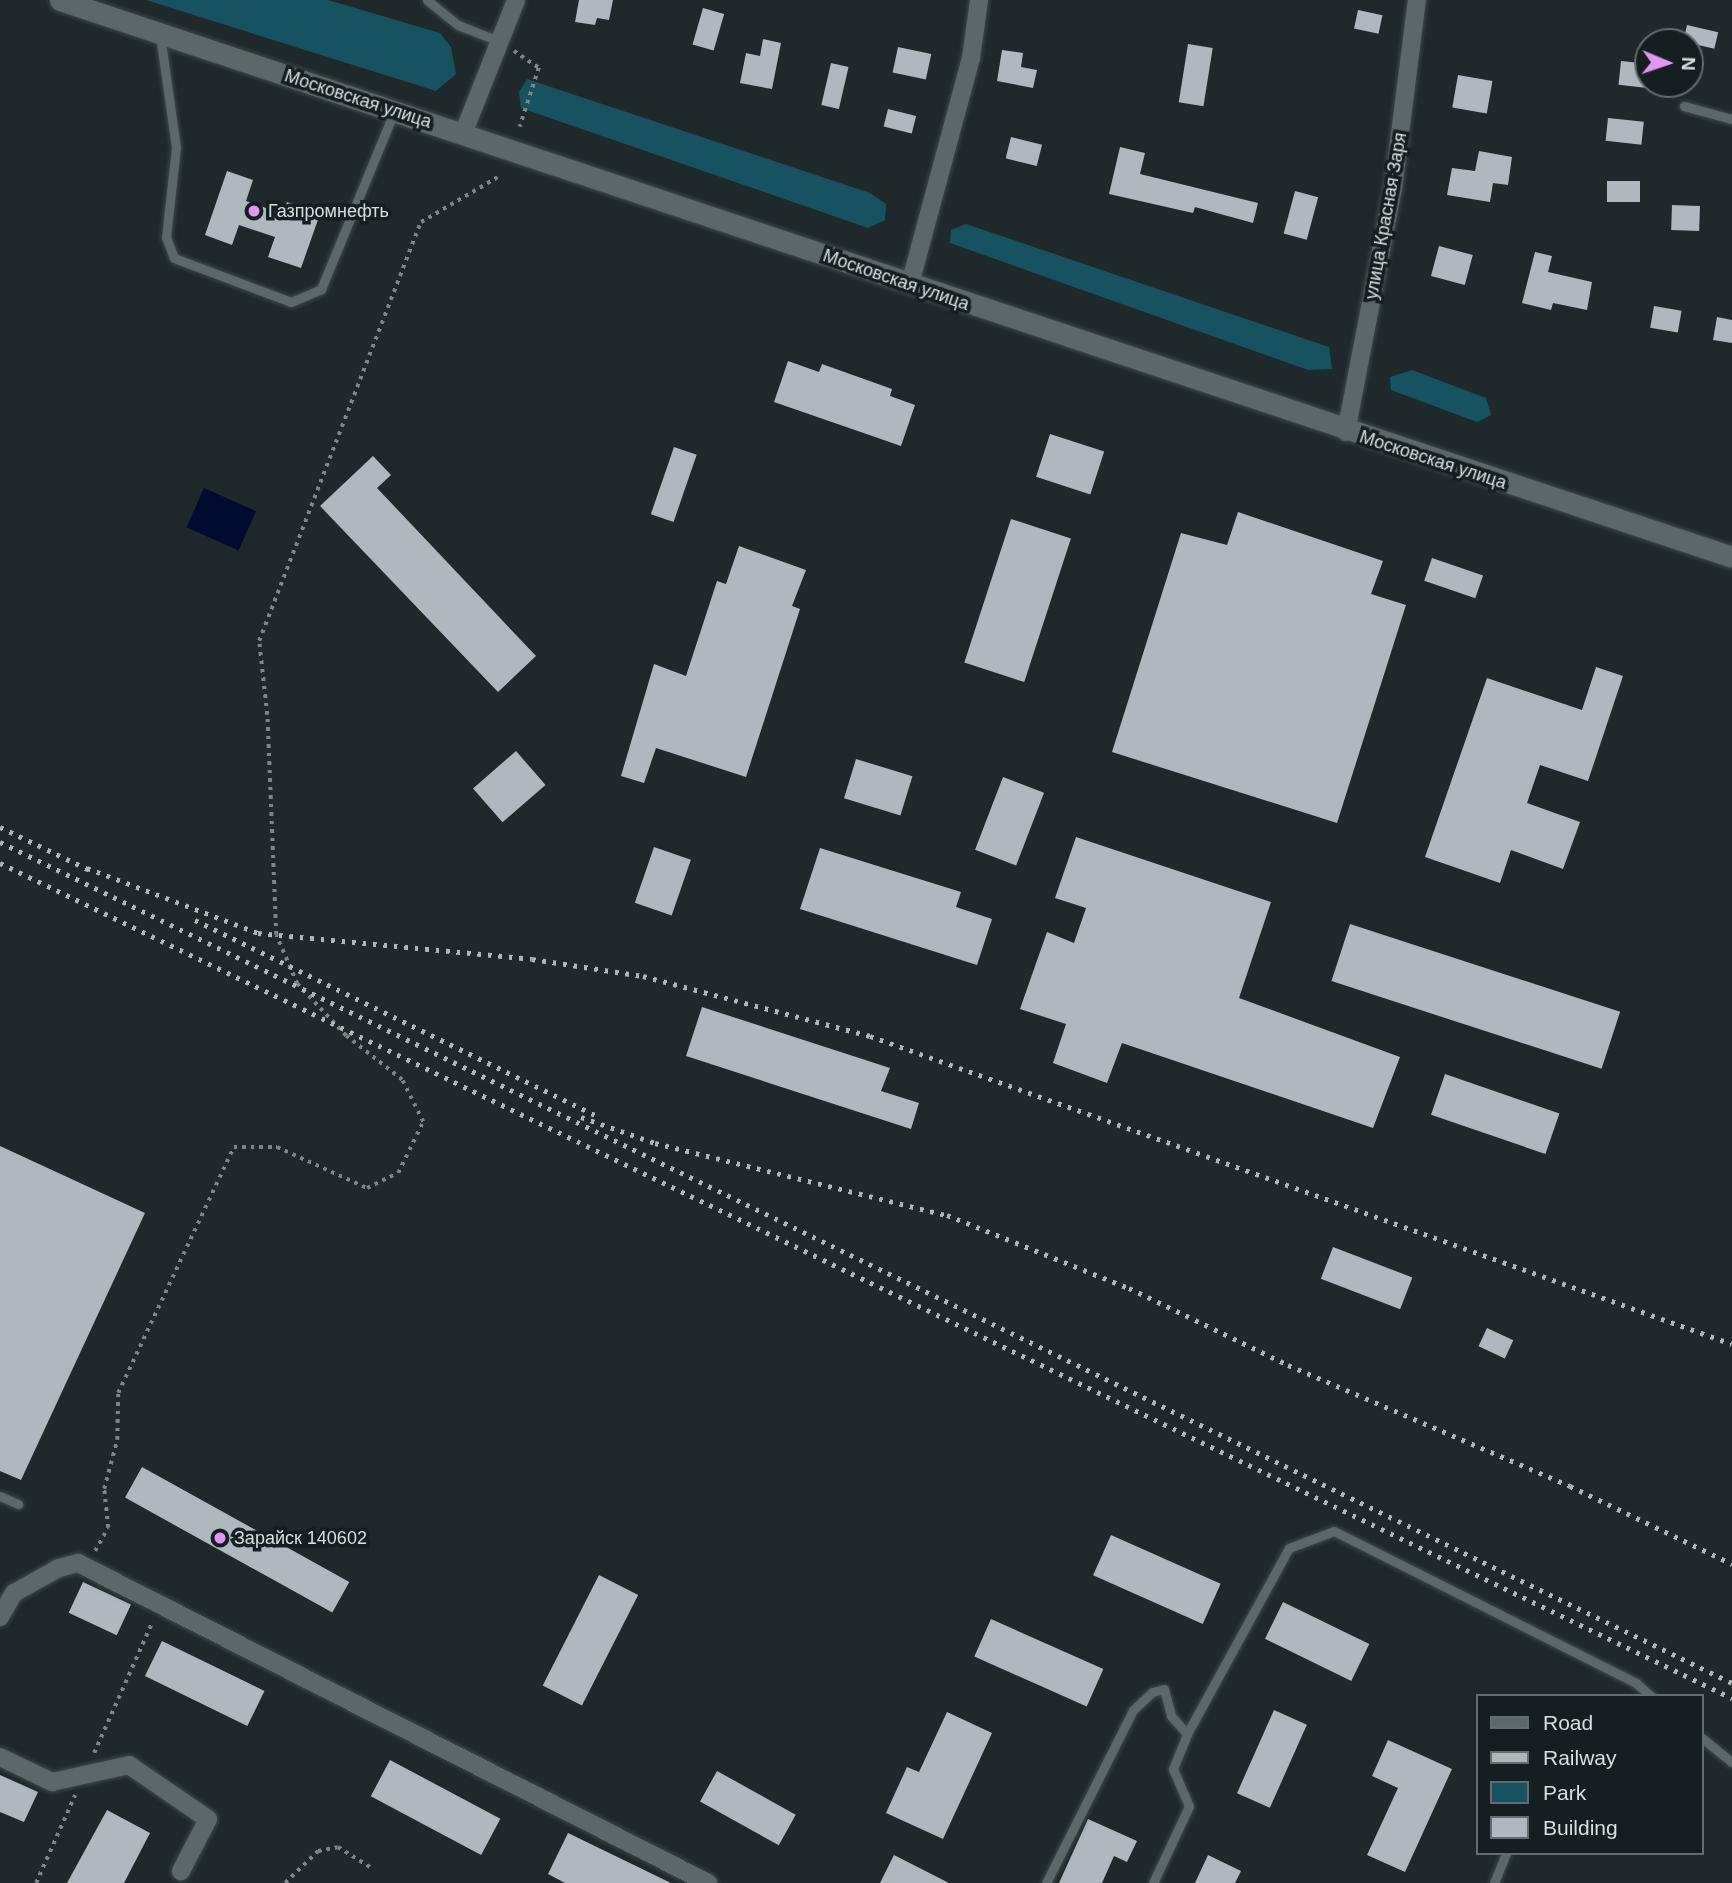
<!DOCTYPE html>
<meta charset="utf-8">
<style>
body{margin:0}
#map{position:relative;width:1732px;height:1883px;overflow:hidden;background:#1f282b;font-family:Arial,sans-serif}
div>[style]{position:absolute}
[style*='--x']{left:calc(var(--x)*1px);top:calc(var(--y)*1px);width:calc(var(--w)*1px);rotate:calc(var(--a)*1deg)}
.green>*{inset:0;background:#175260}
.water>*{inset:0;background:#000c2f;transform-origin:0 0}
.building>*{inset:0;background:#aeb8be;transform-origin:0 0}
.path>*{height:3.5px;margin-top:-1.75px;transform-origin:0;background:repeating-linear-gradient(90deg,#7e8688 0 3.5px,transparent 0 8.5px)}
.roads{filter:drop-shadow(0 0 2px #3e4749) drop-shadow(0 0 2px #3e4749)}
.lane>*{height:9px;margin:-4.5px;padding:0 4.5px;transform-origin:4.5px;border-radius:4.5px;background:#5c676a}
.street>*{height:18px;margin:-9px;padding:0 9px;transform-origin:9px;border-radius:9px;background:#5c676a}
.secondary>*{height:21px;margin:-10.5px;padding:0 10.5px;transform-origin:10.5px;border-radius:10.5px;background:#5c676a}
.rail>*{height:5px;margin-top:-2.5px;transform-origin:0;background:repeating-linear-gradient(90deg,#b1b7b9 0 3.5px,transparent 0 10.5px)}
.dots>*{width:19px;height:19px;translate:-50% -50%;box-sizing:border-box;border:4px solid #151f21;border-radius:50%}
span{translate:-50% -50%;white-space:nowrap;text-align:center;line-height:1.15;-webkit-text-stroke:7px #151f21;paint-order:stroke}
.street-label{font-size:18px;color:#d9dfe1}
.poi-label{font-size:18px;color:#d9dfe1}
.left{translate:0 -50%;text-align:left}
.legend{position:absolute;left:1476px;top:1694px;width:228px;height:161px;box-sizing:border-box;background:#151f21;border:2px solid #636c6e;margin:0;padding:9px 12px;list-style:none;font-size:21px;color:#d9dfe1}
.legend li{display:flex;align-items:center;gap:14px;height:35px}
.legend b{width:35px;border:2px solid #636c6e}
.north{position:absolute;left:1634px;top:28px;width:70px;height:70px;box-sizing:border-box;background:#151f21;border:2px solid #636c6e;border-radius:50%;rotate:92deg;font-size:19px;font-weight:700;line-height:28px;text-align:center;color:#d9dfe1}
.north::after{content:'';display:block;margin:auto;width:24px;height:32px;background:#df98f1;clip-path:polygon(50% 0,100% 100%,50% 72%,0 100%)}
</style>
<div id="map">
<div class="green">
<i style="clip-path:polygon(146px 0,328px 0,440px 33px,451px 47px,456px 74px,436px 91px)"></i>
<i style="clip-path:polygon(527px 79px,870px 193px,886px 204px,885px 220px,868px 228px,521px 108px,519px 92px)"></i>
<i style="clip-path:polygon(966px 224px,1329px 347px,1332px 369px,1308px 370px,950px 243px,951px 230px)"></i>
<i style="clip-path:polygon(1412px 370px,1486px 398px,1491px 415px,1477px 422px,1391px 390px,1390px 377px)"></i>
</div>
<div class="water">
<i style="left:204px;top:488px;width:57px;height:43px;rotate:24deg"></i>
</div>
<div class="building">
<i style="clip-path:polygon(579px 0,613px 0,609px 20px,597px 18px,595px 25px,575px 22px)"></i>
<i style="left:703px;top:8px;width:22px;height:38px;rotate:16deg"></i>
<i style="left:1358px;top:10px;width:25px;height:19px;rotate:12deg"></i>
<i style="left:1687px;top:25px;width:32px;height:17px;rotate:13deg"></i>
<i style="clip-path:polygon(763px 39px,781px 43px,772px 89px,740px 83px,746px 53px,760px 56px)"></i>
<i style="left:1188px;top:44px;width:25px;height:59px;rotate:9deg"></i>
<i style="left:898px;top:47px;width:34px;height:26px;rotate:12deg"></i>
<i style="clip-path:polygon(1002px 50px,1023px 53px,1021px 67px,1037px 70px,1033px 88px,997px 81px)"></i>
<i style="left:1621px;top:61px;width:27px;height:24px;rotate:6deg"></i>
<i style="left:831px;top:63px;width:18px;height:43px;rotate:13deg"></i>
<i style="left:1458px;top:75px;width:35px;height:33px;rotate:10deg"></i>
<i style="left:888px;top:109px;width:29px;height:18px;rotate:14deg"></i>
<i style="left:1608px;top:118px;width:36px;height:23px;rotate:6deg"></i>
<i style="left:1011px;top:137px;width:32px;height:22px;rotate:14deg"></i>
<i style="clip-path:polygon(1120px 147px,1145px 153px,1140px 174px,1258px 203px,1253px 223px,1195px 207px,1193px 213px,1109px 194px)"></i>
<i style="clip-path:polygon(1479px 151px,1512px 157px,1508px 185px,1493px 183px,1490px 202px,1447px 195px,1452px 168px,1475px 171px)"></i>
<i style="clip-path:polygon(227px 171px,253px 180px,246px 201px,283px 214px,287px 202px,320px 214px,301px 268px,268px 257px,275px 237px,239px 225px,232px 245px,205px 235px)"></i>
<i style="left:1607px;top:181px;width:33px;height:21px"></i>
<i style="left:1295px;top:191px;width:24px;height:44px;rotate:15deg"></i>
<i style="left:1672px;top:205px;width:28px;height:25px;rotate:2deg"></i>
<i style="left:1439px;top:246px;width:35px;height:31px;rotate:15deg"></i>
<i style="clip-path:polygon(1535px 252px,1552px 256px,1548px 272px,1592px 282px,1587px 310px,1553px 303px,1551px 310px,1522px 303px)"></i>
<i style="left:1654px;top:306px;width:28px;height:22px;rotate:10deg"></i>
<i style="clip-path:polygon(1717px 317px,1732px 320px,1732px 343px,1713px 340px)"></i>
<i style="clip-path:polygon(788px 361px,819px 372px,822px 364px,892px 389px,890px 396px,915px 405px,901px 446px,774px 402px)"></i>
<i style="left:1050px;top:434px;width:57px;height:45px;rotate:18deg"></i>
<i style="left:674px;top:447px;width:24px;height:71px;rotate:19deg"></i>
<i style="clip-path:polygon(373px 456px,391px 475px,377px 488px,536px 656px,498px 692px,320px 506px)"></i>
<i style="clip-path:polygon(1238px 512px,1383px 561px,1371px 594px,1406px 605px,1337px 823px,1112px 752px,1181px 533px,1227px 545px)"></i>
<i style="left:1011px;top:519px;width:63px;height:151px;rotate:18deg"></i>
<i style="clip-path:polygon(739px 546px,806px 570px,792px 606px,800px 609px,746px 777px,656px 748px,644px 783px,621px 776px,654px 664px,686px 676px,717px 581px,726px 584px)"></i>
<i style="left:1432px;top:558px;width:54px;height:24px;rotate:19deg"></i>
<i style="clip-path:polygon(1596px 667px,1623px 676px,1588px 781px,1540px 765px,1527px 803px,1580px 822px,1563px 869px,1511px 850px,1500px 883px,1425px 857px,1487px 678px,1582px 710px)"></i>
<i style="left:516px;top:751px;width:45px;height:57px;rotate:49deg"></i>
<i style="left:856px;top:759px;width:59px;height:41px;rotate:17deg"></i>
<i style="left:1003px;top:777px;width:44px;height:78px;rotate:21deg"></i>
<i style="clip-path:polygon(1076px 837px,1271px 902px,1239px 998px,1400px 1057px,1373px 1128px,1122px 1043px,1107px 1083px,1053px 1063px,1066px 1024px,1020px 1009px,1047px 932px,1074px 943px,1086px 908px,1055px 898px)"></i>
<i style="left:654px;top:847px;width:39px;height:59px;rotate:19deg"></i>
<i style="clip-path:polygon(820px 848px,961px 892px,956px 907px,992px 919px,977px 965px,800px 909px)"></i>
<i style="left:1350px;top:924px;width:284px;height:60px;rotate:18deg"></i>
<i style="clip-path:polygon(702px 1007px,890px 1068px,881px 1091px,919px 1103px,911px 1129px,686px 1056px)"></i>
<i style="left:1445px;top:1074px;width:121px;height:43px;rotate:19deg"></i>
<i style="clip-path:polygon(0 1146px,145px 1213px,21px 1480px,0 1471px)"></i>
<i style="left:1333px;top:1247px;width:85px;height:34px;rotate:21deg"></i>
<i style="left:1487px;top:1328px;width:29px;height:20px;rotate:25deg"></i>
<i style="left:142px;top:1467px;width:237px;height:35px;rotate:29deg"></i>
<i style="left:1111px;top:1535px;width:120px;height:44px;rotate:24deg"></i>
<i style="left:599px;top:1575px;width:44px;height:124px;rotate:27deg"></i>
<i style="left:83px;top:1582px;width:53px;height:34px;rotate:25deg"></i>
<i style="left:1283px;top:1602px;width:96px;height:41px;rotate:26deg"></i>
<i style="left:991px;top:1619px;width:123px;height:41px;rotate:24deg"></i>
<i style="left:162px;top:1641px;width:114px;height:39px;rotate:26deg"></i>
<i style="left:1274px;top:1710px;width:36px;height:91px;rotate:24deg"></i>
<i style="clip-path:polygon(947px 1712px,992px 1733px,943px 1839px,886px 1813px,907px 1767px,919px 1772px)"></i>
<i style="clip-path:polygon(1388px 1740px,1452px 1769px,1405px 1872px,1367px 1855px,1398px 1788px,1372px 1776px)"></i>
<i style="left:390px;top:1760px;width:125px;height:41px;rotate:28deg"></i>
<i style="left:717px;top:1771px;width:90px;height:35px;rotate:29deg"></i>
<i style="clip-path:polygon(0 1775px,38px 1792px,24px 1822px,0 1812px)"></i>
<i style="clip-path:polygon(107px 1810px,150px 1833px,124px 1883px,67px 1883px)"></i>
<i style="clip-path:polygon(1088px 1819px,1137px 1841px,1127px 1862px,1114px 1856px,1102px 1883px,1059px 1883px)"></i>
<i style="clip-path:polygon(568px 1833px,671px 1883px,565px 1883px,548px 1874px)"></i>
<i style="clip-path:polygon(894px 1855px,949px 1883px,880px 1883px)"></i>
<i style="clip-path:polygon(1208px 1855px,1241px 1871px,1235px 1883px,1195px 1883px)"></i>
</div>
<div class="path">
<i style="--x:514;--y:51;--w:30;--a:34"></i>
<i style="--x:539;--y:68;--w:62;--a:107.9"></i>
<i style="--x:95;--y:1551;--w:26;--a:-61"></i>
<i style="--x:108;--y:1528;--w:39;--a:-96"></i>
<i style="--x:104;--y:1489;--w:51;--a:-75.1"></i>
<i style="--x:117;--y:1440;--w:47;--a:-88.8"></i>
<i style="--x:118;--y:1393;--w:272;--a:-64.8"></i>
<i style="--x:234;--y:1147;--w:43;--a:0"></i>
<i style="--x:277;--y:1147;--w:99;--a:24.5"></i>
<i style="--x:367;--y:1188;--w:34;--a:-26"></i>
<i style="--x:398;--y:1173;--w:57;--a:-63.9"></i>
<i style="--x:423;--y:1122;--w:47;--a:-116.6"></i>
<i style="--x:402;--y:1080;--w:71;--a:-141.8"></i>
<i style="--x:346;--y:1036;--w:71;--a:-133.3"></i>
<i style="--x:297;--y:984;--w:53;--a:-113.2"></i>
<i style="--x:276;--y:935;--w:220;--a:-92.3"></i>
<i style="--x:267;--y:715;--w:74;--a:-96.2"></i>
<i style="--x:259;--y:641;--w:449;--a:-68.9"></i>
<i style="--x:421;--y:222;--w:93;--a:-30.4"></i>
<i style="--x:94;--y:1753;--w:142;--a:-66"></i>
<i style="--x:36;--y:1883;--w:96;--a:-66.1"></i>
<i style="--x:285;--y:1883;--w:46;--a:-44.1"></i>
<i style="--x:318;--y:1851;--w:20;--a:-11"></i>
<i style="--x:338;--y:1847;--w:40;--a:32"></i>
</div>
<div class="roads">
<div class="lane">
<i style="--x:427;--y:0;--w:40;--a:39"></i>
<i style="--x:458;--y:25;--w:46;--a:21.6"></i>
<i style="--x:160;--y:35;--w:113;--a:81.9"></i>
<i style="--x:176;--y:147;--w:91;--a:96.3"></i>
<i style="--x:166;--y:237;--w:22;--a:69"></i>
<i style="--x:174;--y:258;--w:125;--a:20.6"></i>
<i style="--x:291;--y:302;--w:33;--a:-23"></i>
<i style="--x:321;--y:289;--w:191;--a:-67.6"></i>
<i style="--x:1684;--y:106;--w:50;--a:15.2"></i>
<i style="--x:0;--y:1496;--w:20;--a:24"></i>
<i style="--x:1702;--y:1738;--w:38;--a:39"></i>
<i style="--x:1046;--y:1883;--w:194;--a:-63.3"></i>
<i style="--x:1133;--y:1710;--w:26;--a:-43"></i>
<i style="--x:1152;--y:1692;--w:12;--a:-14"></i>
<i style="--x:1164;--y:1689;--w:28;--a:75"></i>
<i style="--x:1171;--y:1716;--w:24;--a:48"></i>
<i style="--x:1153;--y:1883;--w:85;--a:-64.9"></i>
<i style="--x:1189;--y:1806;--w:40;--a:-113.4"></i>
<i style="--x:1173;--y:1769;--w:38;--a:-68"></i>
<i style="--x:1187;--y:1734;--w:212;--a:-61.3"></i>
<i style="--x:1289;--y:1548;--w:48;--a:-20.7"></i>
<i style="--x:1334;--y:1531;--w:338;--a:26.7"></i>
<i style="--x:1636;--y:1683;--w:20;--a:41"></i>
<i style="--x:1494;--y:1883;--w:32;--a:-68"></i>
</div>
<div class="street">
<i style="--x:463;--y:134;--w:144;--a:-68.4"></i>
<i style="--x:910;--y:284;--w:234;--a:-74.9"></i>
<i style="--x:971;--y:58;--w:59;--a:-82.1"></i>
<i style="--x:1346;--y:432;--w:248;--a:-79.1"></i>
<i style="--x:1393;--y:189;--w:191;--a:-82.8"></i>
<i style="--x:0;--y:1617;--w:28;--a:-60"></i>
<i style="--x:14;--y:1593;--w:51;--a:-29.1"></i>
<i style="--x:59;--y:1568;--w:20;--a:-15"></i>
<i style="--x:78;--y:1563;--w:707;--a:26.93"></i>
<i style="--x:0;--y:1757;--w:58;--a:25.7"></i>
<i style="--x:52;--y:1782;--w:79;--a:-12.4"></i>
<i style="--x:129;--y:1765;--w:96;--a:34.4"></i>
<i style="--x:208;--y:1819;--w:59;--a:117.4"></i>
</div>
<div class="secondary">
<i style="--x:60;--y:0;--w:1762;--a:18.42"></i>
</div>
</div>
<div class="rail">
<i style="--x:0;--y:827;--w:104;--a:25.6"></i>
<i style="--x:0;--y:842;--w:1925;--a:25.9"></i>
<i style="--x:0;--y:863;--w:1923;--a:25.74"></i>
<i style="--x:87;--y:868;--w:183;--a:20.8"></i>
<i style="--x:258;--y:933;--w:275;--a:5.4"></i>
<i style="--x:532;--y:959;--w:112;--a:8.7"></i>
<i style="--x:643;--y:976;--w:235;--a:14.8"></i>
<i style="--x:870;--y:1036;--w:915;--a:19.66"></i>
<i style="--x:195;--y:920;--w:445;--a:26"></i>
<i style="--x:581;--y:1117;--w:78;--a:19.4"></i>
<i style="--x:655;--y:1143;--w:301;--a:13.9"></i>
<i style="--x:947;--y:1215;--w:196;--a:21.9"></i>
<i style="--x:1129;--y:1288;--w:177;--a:25.8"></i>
<i style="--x:1288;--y:1365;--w:307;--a:23.2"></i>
<i style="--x:1570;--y:1486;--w:180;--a:25.7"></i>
</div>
<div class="dots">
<i style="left:254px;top:211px;background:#df98f1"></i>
<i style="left:220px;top:1538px;background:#df98f1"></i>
</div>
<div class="street-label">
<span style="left:358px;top:99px;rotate:18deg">Московская улица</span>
<span style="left:1386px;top:216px;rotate:-80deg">улица Красная Заря</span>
<span style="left:896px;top:280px;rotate:19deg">Московская улица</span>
<span style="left:1433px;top:460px;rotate:18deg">Московская улица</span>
</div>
<div class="poi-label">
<span class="left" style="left:268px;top:211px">Газпромнефть</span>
<span class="left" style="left:234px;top:1538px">Зарайск 140602</span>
</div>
<ul class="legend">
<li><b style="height:9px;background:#5c676a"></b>Road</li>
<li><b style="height:9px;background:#b1b7b9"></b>Railway</li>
<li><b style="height:19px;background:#175260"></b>Park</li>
<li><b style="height:19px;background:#aeb8be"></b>Building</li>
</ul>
<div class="north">N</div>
</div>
